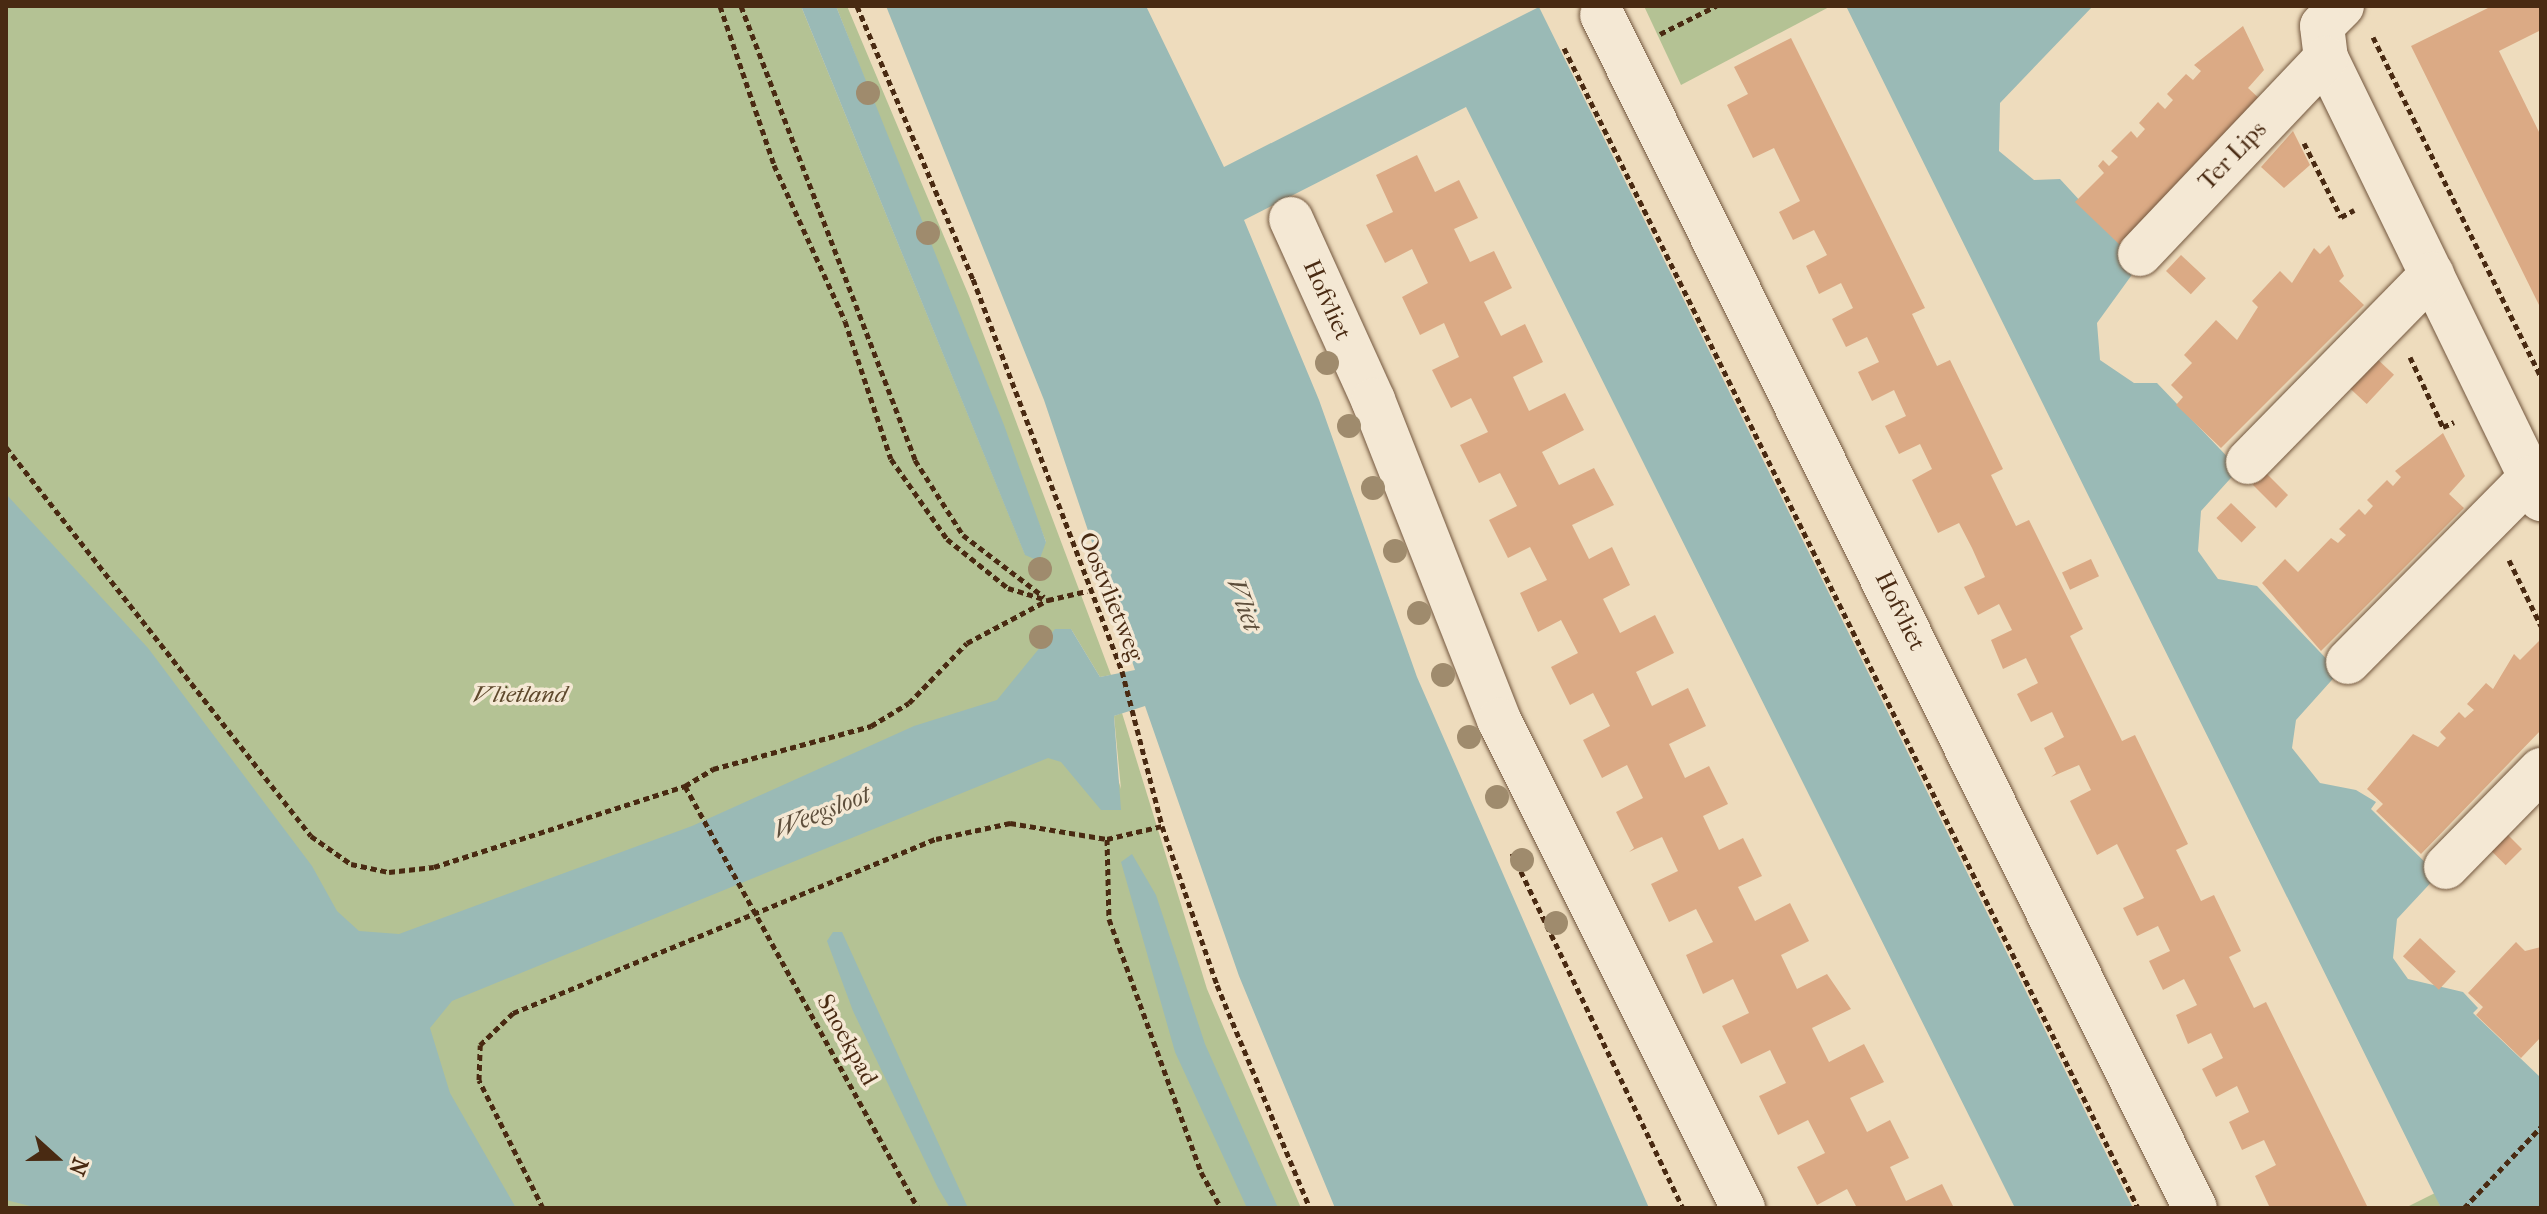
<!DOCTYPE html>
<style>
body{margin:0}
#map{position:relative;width:2547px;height:1214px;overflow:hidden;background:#eedcbd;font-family:"IM FELL French Canon",serif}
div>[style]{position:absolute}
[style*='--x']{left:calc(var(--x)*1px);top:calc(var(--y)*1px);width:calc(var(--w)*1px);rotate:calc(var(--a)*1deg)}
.green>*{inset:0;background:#b4c294}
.water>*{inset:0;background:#9abab6}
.building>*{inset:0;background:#dbaa85;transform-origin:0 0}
.path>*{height:5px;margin-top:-2.5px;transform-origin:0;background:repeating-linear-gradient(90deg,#492a12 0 6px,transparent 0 10px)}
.roads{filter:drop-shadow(0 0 2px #72563d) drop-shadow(0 0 2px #72563d)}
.minor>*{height:44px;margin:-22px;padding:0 22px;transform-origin:22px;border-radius:22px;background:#f4e8d4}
.trees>*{width:24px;height:24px;margin:-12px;border-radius:50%;background:#9f8b6d}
span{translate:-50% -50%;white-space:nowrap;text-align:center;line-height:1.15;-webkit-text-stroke:7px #f4e8d4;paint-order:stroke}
.street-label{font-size:24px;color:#492a12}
.park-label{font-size:24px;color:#5e482c;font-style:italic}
.water-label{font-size:26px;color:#5d4e3b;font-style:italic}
.frame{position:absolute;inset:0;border:8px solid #492a12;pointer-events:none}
.north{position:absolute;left:16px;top:1118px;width:80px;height:80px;-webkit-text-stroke:6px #f4e8d4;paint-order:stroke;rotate:111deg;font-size:22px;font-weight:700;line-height:32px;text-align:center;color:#492a12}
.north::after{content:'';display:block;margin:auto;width:28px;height:36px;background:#492a12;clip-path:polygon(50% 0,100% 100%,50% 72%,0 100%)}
</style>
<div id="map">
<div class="green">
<i style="clip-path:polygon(6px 6px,801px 6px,1025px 554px,1046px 542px,836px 6px,847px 6px,969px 296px,1111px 675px,1100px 677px,1071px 629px,1121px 789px,1114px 716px,1122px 713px,1207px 989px,1301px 1208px,6px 1208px)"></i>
<i style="clip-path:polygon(1644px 6px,1831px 6px,1681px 85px)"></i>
<i style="clip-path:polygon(2435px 1193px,2441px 1208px,2405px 1208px)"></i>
</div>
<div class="water">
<i style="clip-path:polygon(801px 6px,836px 6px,1004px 425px,1046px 542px,1039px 561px,1025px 555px)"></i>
<i style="clip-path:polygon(886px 6px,1146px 6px,1224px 167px,1539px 7px,2133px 1208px,2015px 1208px,1466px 107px,1244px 220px,1319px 400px,1417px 677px,1649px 1208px,1335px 1208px,1239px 976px,1145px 706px,1114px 716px,1121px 810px,1101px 810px,1061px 762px,1048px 758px,452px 1001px,430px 1028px,450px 1093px,516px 1208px,38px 1208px,6px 1200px,6px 494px,148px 648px,312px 866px,337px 911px,359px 931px,399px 934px,692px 826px,914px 726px,997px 700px,1055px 629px,1071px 629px,1100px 677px,1135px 670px,1044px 400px)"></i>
<i style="clip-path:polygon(1846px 6px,2093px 6px,2000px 103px,1999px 151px,2034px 180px,2060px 179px,2139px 265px,2097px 323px,2100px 360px,2134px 383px,2157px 383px,2239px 469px,2201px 511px,2198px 551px,2218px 579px,2257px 586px,2339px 672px,2296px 720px,2292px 748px,2320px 783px,2356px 790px,2376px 802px,2371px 809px,2438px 875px,2397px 919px,2393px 958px,2408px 979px,2463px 992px,2478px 1008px,2473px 1013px,2540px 1077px,2541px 1208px,2441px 1208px)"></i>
<i style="clip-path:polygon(1132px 854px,1156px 895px,1205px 1044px,1278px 1208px,1247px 1208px,1175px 1052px,1121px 862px)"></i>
<i style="clip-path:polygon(833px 932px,842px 932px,968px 1208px,950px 1208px,938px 1188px,853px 1011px,827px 941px)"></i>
</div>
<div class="building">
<i style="clip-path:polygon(2492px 6px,2541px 6px,2541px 30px,2499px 51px,2541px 136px,2541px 309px,2411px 46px)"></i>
<i style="clip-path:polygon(2243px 26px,2264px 70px,2248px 88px,2263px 102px,2120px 245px,2075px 202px,2104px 173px,2098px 166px,2103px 160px,2109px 166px,2118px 157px,2111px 151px,2131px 131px,2137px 138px,2145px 129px,2139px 123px,2158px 102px,2165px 109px,2173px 100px,2167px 94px,2186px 74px,2193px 80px,2201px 71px,2194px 65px)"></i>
<i style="clip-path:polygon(1791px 38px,1925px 308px,1912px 314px,1937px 366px,1950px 360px,2003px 469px,1991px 475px,2016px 526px,2029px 520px,2083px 629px,2070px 636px,2122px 741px,2135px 735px,2188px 844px,2176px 850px,2201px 901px,2214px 895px,2241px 951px,2229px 957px,2254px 1008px,2266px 1002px,2368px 1208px,2270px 1208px,2255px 1176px,2276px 1165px,2264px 1140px,2242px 1150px,2229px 1122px,2249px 1112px,2237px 1086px,2216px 1097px,2202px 1069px,2223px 1058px,2211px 1033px,2188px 1044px,2176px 1015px,2197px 1005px,2184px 979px,2163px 990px,2149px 961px,2170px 951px,2158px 926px,2137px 936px,2123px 908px,2144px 898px,2117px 844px,2097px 855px,2070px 801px,2091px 790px,2079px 765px,2051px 777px,2056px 773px,2044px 748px,2064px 737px,2052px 712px,2031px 722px,2017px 694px,2038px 683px,2026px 658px,2003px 669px,1991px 640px,2012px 630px,1999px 604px,1978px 615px,1964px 587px,1985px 577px,1972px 548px,1959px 523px,1938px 533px,1912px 480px,1932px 469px,1920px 444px,1899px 454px,1885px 426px,1906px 416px,1894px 390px,1872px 401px,1858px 372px,1879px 362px,1867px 337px,1846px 347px,1832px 319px,1853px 308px,1841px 283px,1819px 294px,1806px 266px,1827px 255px,1814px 230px,1793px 240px,1779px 212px,1800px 201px,1774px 148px,1753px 158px,1727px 105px,1748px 94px,1734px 67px)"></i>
<i style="clip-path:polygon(2293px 131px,2310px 165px,2284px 188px,2261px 167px)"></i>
<i style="clip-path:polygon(1417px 155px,1435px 192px,1459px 180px,1478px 218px,1454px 229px,1470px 262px,1494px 251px,1512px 288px,1484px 302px,1501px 336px,1525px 324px,1543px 362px,1513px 377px,1529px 411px,1565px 393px,1584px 430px,1542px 452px,1559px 485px,1594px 468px,1614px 505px,1572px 525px,1589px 559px,1612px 547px,1630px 585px,1603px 599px,1620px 633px,1655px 615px,1674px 653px,1636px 672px,1652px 706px,1688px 688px,1706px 726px,1669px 744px,1685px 778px,1709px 766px,1728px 804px,1703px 816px,1719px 850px,1743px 838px,1762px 876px,1738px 887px,1755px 921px,1790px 903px,1809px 941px,1781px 955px,1797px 989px,1827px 974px,1851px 1009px,1812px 1028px,1829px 1062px,1864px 1044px,1884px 1082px,1850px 1098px,1867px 1132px,1890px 1120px,1909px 1158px,1890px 1167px,1906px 1201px,1942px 1184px,1954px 1208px,1857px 1208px,1847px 1189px,1817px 1205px,1797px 1167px,1825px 1153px,1808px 1120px,1778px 1135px,1759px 1096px,1786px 1083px,1770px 1050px,1741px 1064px,1722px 1026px,1749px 1013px,1733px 979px,1703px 994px,1686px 955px,1713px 942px,1696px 909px,1669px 922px,1651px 884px,1678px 871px,1662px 837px,1629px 852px,1634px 848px,1616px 812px,1643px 798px,1627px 765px,1602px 778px,1583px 740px,1610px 726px,1593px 693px,1570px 705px,1551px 667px,1578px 653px,1561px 620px,1538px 632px,1520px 593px,1547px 580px,1530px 547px,1508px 558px,1489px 520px,1517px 506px,1500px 473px,1479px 483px,1460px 445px,1488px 432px,1471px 398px,1451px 408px,1432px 370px,1459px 357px,1444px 323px,1420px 335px,1402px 297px,1428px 283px,1412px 249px,1385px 263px,1366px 225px,1393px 212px,1376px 175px)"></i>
<i style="clip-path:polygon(2329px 245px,2344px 276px,2339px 281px,2364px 305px,2221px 448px,2176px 405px,2183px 397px,2171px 385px,2192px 363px,2184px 355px,2216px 320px,2237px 340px,2258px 307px,2252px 301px,2280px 271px,2292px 283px,2314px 248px,2320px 254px)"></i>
<i style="left:2181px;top:255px;width:34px;height:22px;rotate:43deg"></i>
<i style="left:2375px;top:357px;width:26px;height:40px;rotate:43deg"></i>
<i style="clip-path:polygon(2443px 433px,2465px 476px,2449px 494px,2464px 508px,2321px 651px,2262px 583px,2285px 559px,2298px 572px,2331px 538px,2338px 543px,2346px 535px,2339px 529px,2359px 509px,2365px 515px,2373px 506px,2367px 500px,2387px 480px,2393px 486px,2401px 477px,2395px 471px)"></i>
<i style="clip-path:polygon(2262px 469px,2288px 495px,2276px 508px,2253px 485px)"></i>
<i style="left:2231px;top:503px;width:35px;height:21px;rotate:44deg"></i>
<i style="left:2091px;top:559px;width:19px;height:32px;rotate:65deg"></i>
<i style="clip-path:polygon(2541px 639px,2541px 730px,2421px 854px,2376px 811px,2383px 804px,2367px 789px,2413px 734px,2438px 747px,2446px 738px,2440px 732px,2459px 712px,2465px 718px,2474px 710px,2467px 704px,2486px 683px,2493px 689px,2514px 654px,2520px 660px)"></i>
<i style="left:2505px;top:832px;width:24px;height:23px;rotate:45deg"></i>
<i style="left:2420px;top:938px;width:49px;height:25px;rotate:43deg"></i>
<i style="clip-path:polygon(2516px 942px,2525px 951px,2541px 947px,2541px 1037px,2521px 1058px,2476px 1015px,2483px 1007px,2468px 993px)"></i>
</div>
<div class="path">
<i style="--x:720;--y:6;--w:168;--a:71.2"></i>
<i style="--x:774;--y:165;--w:171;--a:65.5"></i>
<i style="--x:845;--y:321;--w:145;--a:71.6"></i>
<i style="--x:891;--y:459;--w:98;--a:55"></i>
<i style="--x:947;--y:539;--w:78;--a:38.8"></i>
<i style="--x:1008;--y:588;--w:41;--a:17.1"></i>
<i style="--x:741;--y:6;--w:486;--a:69"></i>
<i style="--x:915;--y:460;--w:89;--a:57.4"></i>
<i style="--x:963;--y:535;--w:102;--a:37.4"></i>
<i style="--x:857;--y:6;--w:297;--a:67"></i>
<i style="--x:973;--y:279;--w:419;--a:69.2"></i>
<i style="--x:1122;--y:671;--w:160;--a:75.5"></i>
<i style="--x:1162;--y:826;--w:168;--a:70.9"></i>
<i style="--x:1217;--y:985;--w:242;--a:67.4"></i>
<i style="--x:1660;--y:34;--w:63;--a:-26.6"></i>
<i style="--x:2373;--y:37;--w:379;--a:63.7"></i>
<i style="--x:1564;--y:48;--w:1294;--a:63.67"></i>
<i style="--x:2304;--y:143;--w:83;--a:63.4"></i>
<i style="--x:2341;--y:217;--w:15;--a:-28"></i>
<i style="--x:2410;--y:357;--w:77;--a:64.8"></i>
<i style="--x:2443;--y:427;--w:12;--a:-24"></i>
<i style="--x:6;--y:447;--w:494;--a:51.9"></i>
<i style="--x:311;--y:836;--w:49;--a:35"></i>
<i style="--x:351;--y:864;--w:39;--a:12"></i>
<i style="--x:389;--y:872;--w:45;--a:-6.3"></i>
<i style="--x:434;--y:867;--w:264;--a:-17.9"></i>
<i style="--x:685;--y:786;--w:33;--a:-31"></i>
<i style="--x:713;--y:769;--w:164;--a:-15.2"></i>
<i style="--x:871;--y:726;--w:44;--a:-31.2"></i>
<i style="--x:909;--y:703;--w:83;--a:-46"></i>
<i style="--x:967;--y:643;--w:92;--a:-28"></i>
<i style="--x:1048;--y:600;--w:40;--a:-13"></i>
<i style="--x:2509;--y:560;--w:73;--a:64.1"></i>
<i style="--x:685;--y:786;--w:482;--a:61.1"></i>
<i style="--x:1107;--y:839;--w:80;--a:88.6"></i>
<i style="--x:1109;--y:919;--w:269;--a:70"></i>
<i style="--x:1201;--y:1172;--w:41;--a:60.9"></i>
<i style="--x:1512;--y:853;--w:394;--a:64.3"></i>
<i style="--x:543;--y:1208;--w:143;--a:-116.6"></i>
<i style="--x:479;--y:1080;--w:35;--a:-88"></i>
<i style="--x:480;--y:1045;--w:46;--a:-44.1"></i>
<i style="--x:513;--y:1013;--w:457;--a:-22.4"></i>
<i style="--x:936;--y:839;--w:76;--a:-12.2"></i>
<i style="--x:1010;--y:823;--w:98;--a:9.4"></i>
<i style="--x:1107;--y:839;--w:57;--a:-13.3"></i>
<i style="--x:2464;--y:1208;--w:112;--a:-46.5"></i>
</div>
<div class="roads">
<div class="minor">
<i style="--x:2342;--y:6;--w:28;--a:135"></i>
<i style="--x:2322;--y:26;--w:32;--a:83"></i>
<i style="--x:2326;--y:58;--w:491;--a:64"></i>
<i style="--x:1602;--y:15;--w:1332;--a:63.57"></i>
<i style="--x:1291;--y:219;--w:199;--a:65.6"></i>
<i style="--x:1373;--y:400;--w:344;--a:68.5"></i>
<i style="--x:1499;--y:720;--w:546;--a:63.43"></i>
<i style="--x:2140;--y:254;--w:270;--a:-46.5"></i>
<i style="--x:2248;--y:462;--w:263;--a:-45.6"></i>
<i style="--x:2348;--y:662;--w:259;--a:-45.3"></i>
<i style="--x:2446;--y:867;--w:136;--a:-45.6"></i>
</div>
</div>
<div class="trees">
<i style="left:868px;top:93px"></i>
<i style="left:928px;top:233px"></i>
<i style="left:1327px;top:363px"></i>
<i style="left:1349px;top:426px"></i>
<i style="left:1373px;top:488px"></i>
<i style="left:1395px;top:551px"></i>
<i style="left:1040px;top:569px"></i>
<i style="left:1419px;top:613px"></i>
<i style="left:1041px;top:637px"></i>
<i style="left:1443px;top:675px"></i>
<i style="left:1469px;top:737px"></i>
<i style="left:1497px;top:797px"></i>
<i style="left:1522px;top:860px"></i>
<i style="left:1556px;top:923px"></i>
</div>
<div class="street-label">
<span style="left:2233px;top:156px;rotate:-46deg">Ter Lips</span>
<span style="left:1327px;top:300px;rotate:66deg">Hofvliet</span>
<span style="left:1111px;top:597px;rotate:68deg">Oostvlietweg</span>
<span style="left:1900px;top:611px;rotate:64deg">Hofvliet</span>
<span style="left:847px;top:1040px;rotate:61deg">Snoekpad</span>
</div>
<div class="park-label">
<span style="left:520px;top:695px">Vlietland</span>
</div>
<div class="water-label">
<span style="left:1244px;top:605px;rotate:70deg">Vliet</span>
<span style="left:822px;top:812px;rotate:-22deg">Weegsloot</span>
</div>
<div class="frame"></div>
<div class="north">N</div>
</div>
